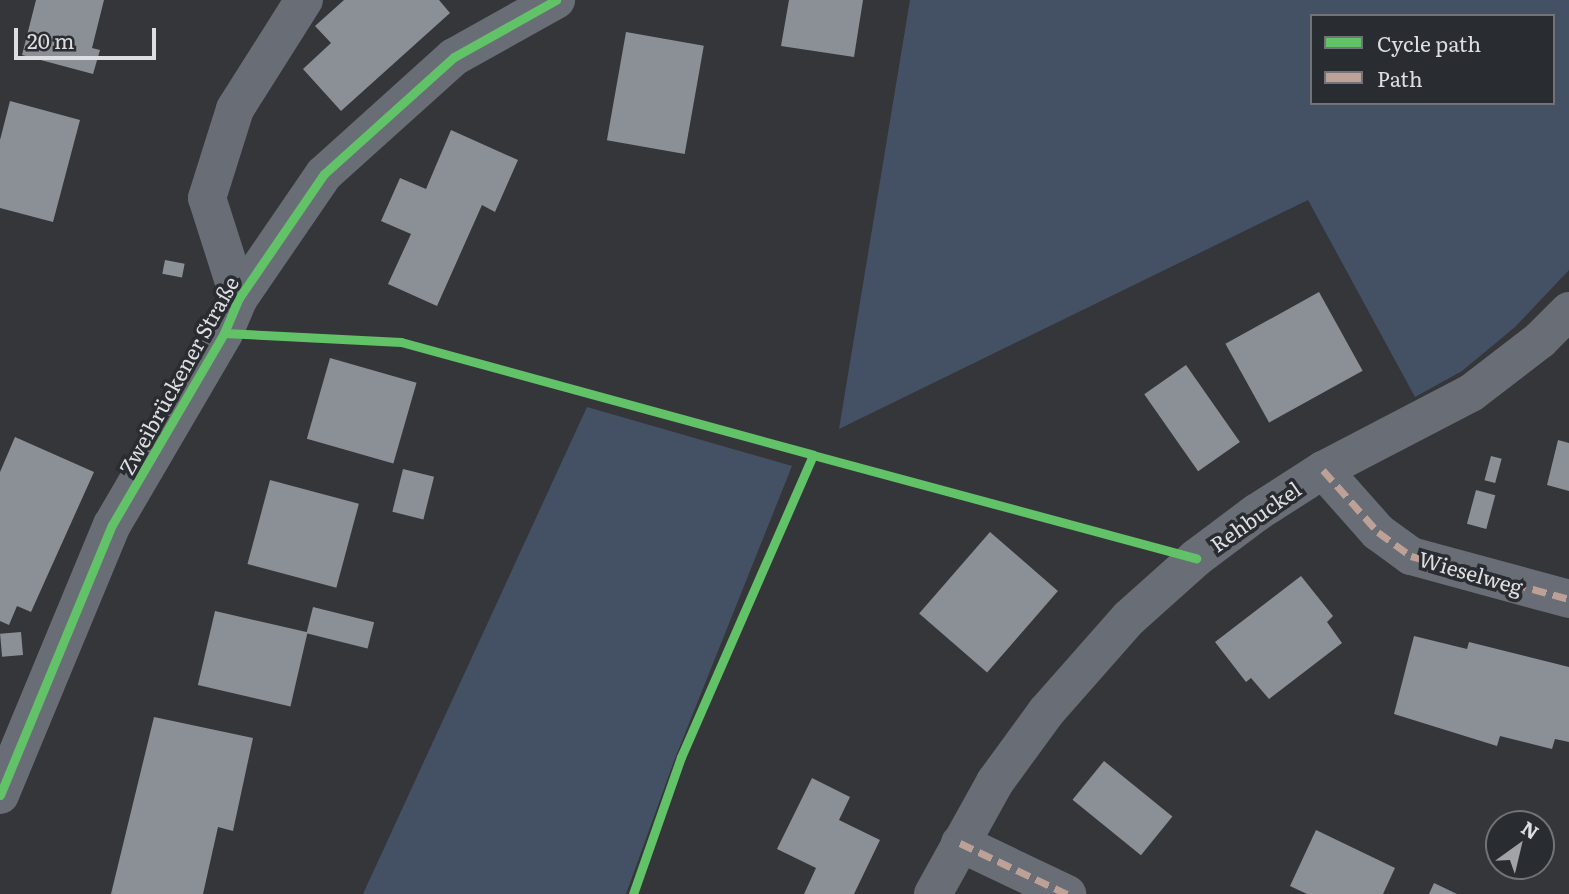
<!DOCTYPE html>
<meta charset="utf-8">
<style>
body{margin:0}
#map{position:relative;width:1569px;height:894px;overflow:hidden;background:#343639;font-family:Literata,serif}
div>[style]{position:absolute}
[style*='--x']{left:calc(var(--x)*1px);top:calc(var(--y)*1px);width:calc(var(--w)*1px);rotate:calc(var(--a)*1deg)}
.green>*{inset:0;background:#445165}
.building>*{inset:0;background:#8b9097;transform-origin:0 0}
.street>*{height:38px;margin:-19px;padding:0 19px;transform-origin:19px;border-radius:19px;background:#696e76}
.quiet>*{height:7px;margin-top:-3.5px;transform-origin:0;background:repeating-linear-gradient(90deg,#bda197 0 14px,transparent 0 21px)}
.cycleway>*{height:9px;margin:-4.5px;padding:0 4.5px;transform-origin:4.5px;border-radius:4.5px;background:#61c268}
span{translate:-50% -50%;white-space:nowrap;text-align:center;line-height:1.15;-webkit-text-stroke:7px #292c30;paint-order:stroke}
.street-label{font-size:21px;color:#dddee1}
.legend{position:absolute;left:1310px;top:14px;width:245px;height:91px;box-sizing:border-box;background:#292c30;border:2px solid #717377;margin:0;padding:9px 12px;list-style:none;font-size:21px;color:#dddee1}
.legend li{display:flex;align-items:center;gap:14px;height:35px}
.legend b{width:35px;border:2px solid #717377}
.north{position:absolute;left:1485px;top:810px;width:70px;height:70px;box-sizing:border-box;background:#292c30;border:2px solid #717377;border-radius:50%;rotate:34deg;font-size:19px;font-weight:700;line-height:28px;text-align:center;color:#dddee1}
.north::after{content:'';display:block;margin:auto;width:24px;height:32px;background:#a2a3a6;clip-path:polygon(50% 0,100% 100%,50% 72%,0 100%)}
.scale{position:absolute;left:14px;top:28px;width:142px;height:32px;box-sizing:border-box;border:4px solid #dddee1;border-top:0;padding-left:9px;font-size:21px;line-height:24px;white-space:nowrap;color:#dddee1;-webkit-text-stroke:5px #292c30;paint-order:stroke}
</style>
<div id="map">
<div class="green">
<i style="clip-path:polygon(evenodd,910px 0,1569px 0,1569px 270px,1515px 327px,1462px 371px,1415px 397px,1308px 200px,839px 429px,910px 0,1312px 16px,1553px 16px,1553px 103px,1312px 103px,1312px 16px)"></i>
<i style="clip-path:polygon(587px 407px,792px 466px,674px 761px,626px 894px,363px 894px)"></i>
</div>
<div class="building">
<i style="clip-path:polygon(36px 0,104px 0,92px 48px,100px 50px,93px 74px,22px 55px)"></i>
<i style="clip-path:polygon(344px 0,439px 0,450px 13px,341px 111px,303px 69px,331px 43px,315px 26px)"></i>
<i style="clip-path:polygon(789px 0,863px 0,854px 57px,781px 46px)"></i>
<i style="left:626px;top:32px;width:79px;height:110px;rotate:10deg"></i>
<i style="clip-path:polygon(10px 101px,80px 120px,53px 222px,0 208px,0 140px)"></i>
<i style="clip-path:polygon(451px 130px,518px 160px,495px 212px,482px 205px,437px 306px,388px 284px,411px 234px,381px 221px,400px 178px,426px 189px)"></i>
<i style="left:165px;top:260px;width:20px;height:14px;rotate:11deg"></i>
<i style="left:1319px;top:292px;width:90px;height:107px;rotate:61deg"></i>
<i style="left:330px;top:358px;width:90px;height:84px;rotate:16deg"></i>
<i style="left:1186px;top:365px;width:94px;height:51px;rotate:55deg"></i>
<i style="clip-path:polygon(15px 437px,94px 472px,31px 612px,17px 606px,9px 625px,0 621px,0 472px)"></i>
<i style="clip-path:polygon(1558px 440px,1569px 443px,1569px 491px,1547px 485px)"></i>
<i style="left:1491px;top:456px;width:11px;height:25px;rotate:15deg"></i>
<i style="left:403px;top:469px;width:32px;height:44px;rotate:14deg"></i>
<i style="left:270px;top:480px;width:92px;height:87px;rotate:15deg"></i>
<i style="left:1476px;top:490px;width:20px;height:35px;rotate:15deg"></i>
<i style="left:990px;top:532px;width:90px;height:108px;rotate:41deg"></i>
<i style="clip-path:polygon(1301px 576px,1333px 616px,1327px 622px,1342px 643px,1269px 699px,1251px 678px,1246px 682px,1215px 642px)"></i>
<i style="left:313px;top:607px;width:63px;height:27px;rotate:14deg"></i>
<i style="left:215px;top:611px;width:95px;height:76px;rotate:13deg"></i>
<i style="left:21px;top:632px;width:23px;height:21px;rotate:85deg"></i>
<i style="clip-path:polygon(1414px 636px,1467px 649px,1469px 642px,1569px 667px,1569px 742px,1555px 739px,1552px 749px,1500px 736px,1497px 746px,1394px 714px)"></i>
<i style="clip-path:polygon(154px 717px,253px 738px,233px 831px,218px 827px,203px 894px,111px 894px)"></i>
<i style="left:1104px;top:761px;width:88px;height:50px;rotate:39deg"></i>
<i style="clip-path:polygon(812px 778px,850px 797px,839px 820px,880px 840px,854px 894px,804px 894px,816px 868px,777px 849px)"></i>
<i style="clip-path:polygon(1316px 830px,1395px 868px,1383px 894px,1307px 894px,1290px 886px)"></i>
<i style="clip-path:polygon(1434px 883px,1457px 894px,1429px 894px)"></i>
</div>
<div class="street">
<i style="--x:239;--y:298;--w:105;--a:-107.7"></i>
<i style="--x:207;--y:198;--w:93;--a:-72.5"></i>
<i style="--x:235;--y:109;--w:129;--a:-57.7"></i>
<i style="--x:1323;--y:470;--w:83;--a:48.4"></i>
<i style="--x:1378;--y:532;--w:41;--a:36"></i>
<i style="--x:1411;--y:556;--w:164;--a:15.2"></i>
<i style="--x:0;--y:795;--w:292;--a:-67.5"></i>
<i style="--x:112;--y:525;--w:222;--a:-59.7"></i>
<i style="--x:224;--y:333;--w:38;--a:-67"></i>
<i style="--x:239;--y:298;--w:150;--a:-55.6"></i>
<i style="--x:324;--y:174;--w:175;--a:-42"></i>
<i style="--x:454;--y:57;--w:117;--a:-29.2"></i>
<i style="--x:960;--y:843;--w:119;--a:25.5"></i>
<i style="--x:933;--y:894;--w:128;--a:-61"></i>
<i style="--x:995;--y:782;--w:87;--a:-53.9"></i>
<i style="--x:1046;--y:712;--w:125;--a:-48.6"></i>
<i style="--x:1129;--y:618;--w:90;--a:-41.8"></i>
<i style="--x:1196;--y:558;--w:75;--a:-36.9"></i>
<i style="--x:1256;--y:513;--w:80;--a:-32.7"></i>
<i style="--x:1323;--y:470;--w:167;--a:-27.5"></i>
<i style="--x:1471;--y:393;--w:87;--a:-37.5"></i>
<i style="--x:1540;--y:340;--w:41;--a:-45"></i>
</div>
<div class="quiet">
<i style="--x:1323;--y:470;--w:83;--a:48.4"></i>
<i style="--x:1378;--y:532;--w:41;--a:36"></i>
<i style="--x:1411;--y:556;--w:164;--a:15.2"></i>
<i style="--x:960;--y:843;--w:119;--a:25.5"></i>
</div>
<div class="cycleway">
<i style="--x:224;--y:333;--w:177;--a:2.9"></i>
<i style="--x:401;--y:342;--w:427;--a:15.3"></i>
<i style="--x:813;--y:455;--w:330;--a:113.6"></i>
<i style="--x:681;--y:757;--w:145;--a:109.3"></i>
<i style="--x:813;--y:455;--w:397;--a:15.1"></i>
<i style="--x:0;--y:795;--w:292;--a:-67.5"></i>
<i style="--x:112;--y:525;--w:222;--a:-59.7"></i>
<i style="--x:224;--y:333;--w:38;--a:-67"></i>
<i style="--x:239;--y:298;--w:150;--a:-55.6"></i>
<i style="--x:324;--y:174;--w:175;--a:-42"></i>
<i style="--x:454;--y:57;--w:117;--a:-29.2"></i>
</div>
<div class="street-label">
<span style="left:178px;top:375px;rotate:-61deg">Zweibrückener Straße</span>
<span style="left:1255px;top:516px;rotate:-35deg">Rehbuckel</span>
<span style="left:1471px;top:572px;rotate:16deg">Wieselweg</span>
</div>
<ul class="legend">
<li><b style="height:9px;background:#61c268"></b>Cycle path</li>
<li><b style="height:9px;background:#bda197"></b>Path</li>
</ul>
<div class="north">N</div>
<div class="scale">20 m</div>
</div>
